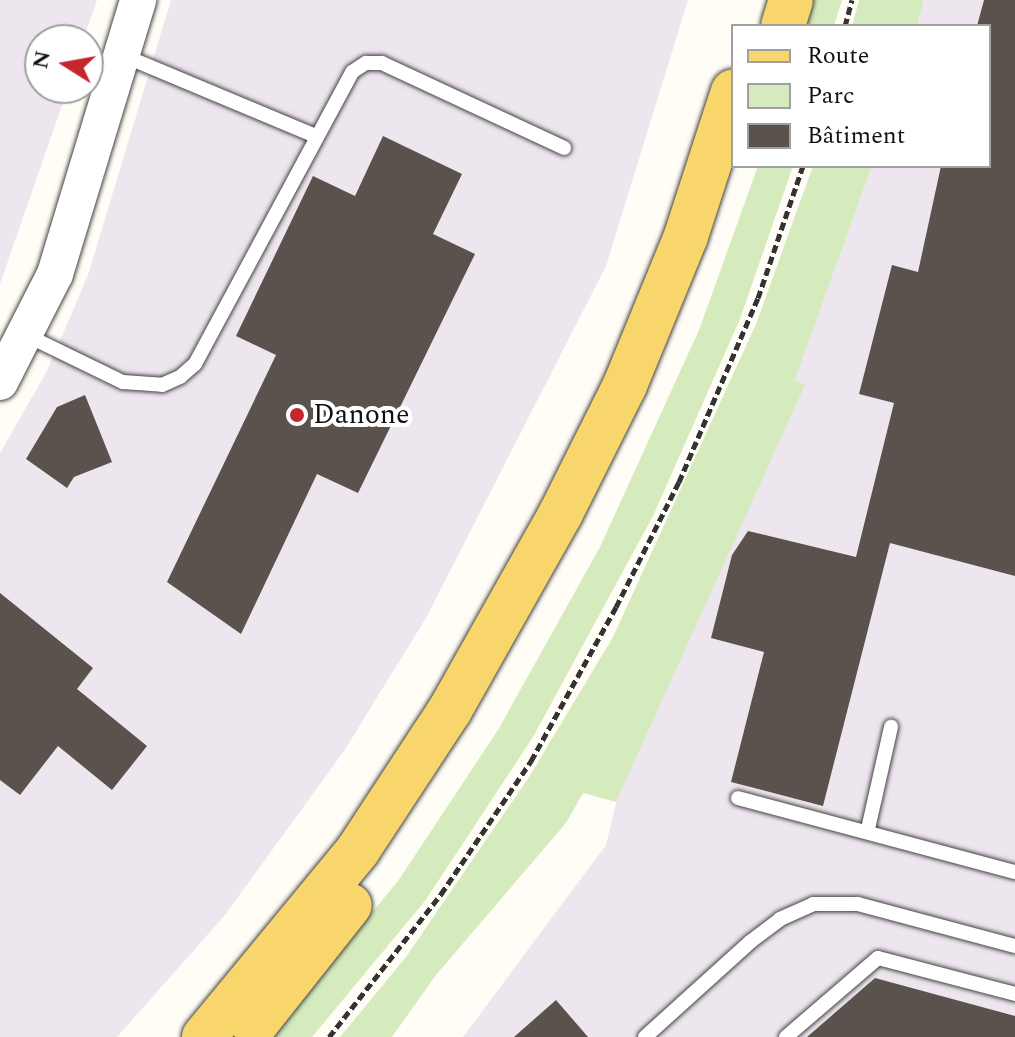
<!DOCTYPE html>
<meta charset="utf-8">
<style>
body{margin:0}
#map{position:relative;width:1015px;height:1037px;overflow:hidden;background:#fffdf5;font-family:Spectral,serif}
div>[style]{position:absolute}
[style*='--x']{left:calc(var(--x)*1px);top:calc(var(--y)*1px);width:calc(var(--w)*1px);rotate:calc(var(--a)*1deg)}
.industrial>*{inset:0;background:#eee6ef}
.green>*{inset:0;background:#d5ebbd}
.building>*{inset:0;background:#5a524d}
.path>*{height:5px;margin-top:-2.5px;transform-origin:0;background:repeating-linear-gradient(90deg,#333 0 8px,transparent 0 12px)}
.roads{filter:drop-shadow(0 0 2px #444) drop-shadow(0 0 2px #444)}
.service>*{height:14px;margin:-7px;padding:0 7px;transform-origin:7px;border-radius:7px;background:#fff}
.tertiary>*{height:36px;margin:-18px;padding:0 18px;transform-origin:18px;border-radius:18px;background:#fff}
.primary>*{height:44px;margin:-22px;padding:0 22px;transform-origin:22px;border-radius:22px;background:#f9d66b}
.dots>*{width:22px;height:22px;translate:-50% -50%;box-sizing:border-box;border:4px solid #fff;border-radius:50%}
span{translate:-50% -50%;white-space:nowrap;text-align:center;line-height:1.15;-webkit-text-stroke:8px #fff;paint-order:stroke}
.poi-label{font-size:28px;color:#111}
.left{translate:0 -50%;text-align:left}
.legend{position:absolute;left:731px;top:24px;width:260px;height:144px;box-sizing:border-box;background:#fff;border:2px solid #a0a0a0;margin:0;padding:10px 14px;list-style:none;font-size:24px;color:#111}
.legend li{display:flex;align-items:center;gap:16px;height:40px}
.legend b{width:40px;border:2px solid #a0a0a0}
.north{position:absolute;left:24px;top:24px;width:80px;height:80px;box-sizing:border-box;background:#fff;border:2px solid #a0a0a0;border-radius:50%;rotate:281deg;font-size:22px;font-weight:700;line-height:32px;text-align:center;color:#111}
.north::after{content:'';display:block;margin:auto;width:28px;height:36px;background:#c4262e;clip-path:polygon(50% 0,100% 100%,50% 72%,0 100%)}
</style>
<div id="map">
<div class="industrial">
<i style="clip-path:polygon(0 0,97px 0,83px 40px,40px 40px,40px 88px,68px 88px,0 284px)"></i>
<i style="clip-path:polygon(171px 0,688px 0,606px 266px,426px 618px,344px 751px,225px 915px,117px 1037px,0 1037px,0 453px,47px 371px,88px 275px)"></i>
<i style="clip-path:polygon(924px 0,1015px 0,1015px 1037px,463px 1037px,606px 845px,620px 787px,804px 386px,795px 380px,872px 166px,989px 166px,989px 26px,917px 26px)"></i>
</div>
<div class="green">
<i style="clip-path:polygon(809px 0,842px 0,834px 26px,801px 26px)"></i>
<i style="clip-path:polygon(859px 0,924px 0,917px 26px,852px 26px)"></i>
<i style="clip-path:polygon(758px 166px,793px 166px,740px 319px,653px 516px,533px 737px,425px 901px,312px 1037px,269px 1037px,398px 881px,498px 730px,600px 547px,699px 330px)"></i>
<i style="clip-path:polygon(813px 166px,872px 166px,795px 380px,805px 385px,616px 802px,583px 793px,566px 823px,436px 975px,392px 1037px,340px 1037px,406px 957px,529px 777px,613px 637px,756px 324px)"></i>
</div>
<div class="building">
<i style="clip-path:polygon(984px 0,1015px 0,1015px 576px,890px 543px,823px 806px,731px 782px,764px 652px,711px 638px,732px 555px,748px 531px,856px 557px,894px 403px,859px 394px,892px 265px,918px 272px,941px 166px,989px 166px,989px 26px,977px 26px)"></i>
<i style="clip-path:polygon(383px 136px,462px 174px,433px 234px,475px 254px,358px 493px,317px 474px,241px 634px,167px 582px,276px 355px,236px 336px,313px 176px,355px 196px)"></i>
<i style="clip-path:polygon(85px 395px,112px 462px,74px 477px,67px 488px,26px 459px,57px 407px)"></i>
<i style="clip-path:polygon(0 593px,93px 668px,77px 689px,147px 746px,112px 790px,58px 746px,20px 795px,0 780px)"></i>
<i style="clip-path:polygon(875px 978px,1015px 1016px,1015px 1037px,807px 1037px)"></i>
<i style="clip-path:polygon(556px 1000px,588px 1037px,514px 1037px)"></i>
</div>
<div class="path">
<i style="--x:845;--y:26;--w:27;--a:-75"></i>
<i style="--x:329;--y:1037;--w:182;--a:-51.9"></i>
<i style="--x:441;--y:894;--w:161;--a:-55.9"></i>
<i style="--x:531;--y:761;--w:176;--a:-61.1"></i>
<i style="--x:616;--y:607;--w:140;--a:-63.3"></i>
<i style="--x:679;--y:482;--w:200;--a:-66.8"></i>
<i style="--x:758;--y:298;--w:139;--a:-71.2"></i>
</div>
<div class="roads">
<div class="service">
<i style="--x:122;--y:55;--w:210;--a:22.7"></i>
<i style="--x:26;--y:335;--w:108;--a:25.9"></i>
<i style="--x:123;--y:382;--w:39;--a:4"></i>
<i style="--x:162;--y:385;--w:20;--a:-24"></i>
<i style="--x:180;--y:377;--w:20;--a:-41"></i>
<i style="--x:195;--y:364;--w:332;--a:-61.7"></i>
<i style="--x:352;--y:72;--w:17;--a:-33"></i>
<i style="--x:366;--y:63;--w:16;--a:0"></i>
<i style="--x:382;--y:63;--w:201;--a:25"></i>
<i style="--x:738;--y:798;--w:287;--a:15"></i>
<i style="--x:868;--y:829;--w:105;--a:-77.3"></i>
<i style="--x:645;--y:1037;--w:142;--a:-42.1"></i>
<i style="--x:750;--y:942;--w:38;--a:-37"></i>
<i style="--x:780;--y:919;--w:36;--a:-24"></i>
<i style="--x:813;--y:904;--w:45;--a:0"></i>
<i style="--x:858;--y:904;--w:163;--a:15"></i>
<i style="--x:786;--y:1037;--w:121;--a:-40.7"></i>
<i style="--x:878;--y:958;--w:142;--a:14.7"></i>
</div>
<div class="tertiary">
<i style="--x:0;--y:382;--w:121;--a:-63"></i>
<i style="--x:55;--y:274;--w:286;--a:-73.1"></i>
</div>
<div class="primary">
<i style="--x:783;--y:26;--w:27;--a:-73"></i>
<i style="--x:254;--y:1026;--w:154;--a:-51.6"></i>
<i style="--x:204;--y:1037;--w:242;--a:-50.5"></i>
<i style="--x:358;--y:850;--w:168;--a:-56.7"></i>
<i style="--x:450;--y:710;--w:226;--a:-60.6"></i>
<i style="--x:561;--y:513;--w:143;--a:-63.4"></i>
<i style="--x:625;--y:385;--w:161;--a:-67.7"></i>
<i style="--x:686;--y:236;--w:152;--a:-72"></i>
</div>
</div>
<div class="dots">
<i style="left:297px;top:415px;background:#c4262e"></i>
</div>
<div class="poi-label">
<span class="left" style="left:313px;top:415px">Danone</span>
</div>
<ul class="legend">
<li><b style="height:10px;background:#f9d66b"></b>Route</li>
<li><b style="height:22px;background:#d5ebbd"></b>Parc</li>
<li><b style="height:22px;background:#5a524d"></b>Bâtiment</li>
</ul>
<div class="north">N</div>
</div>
